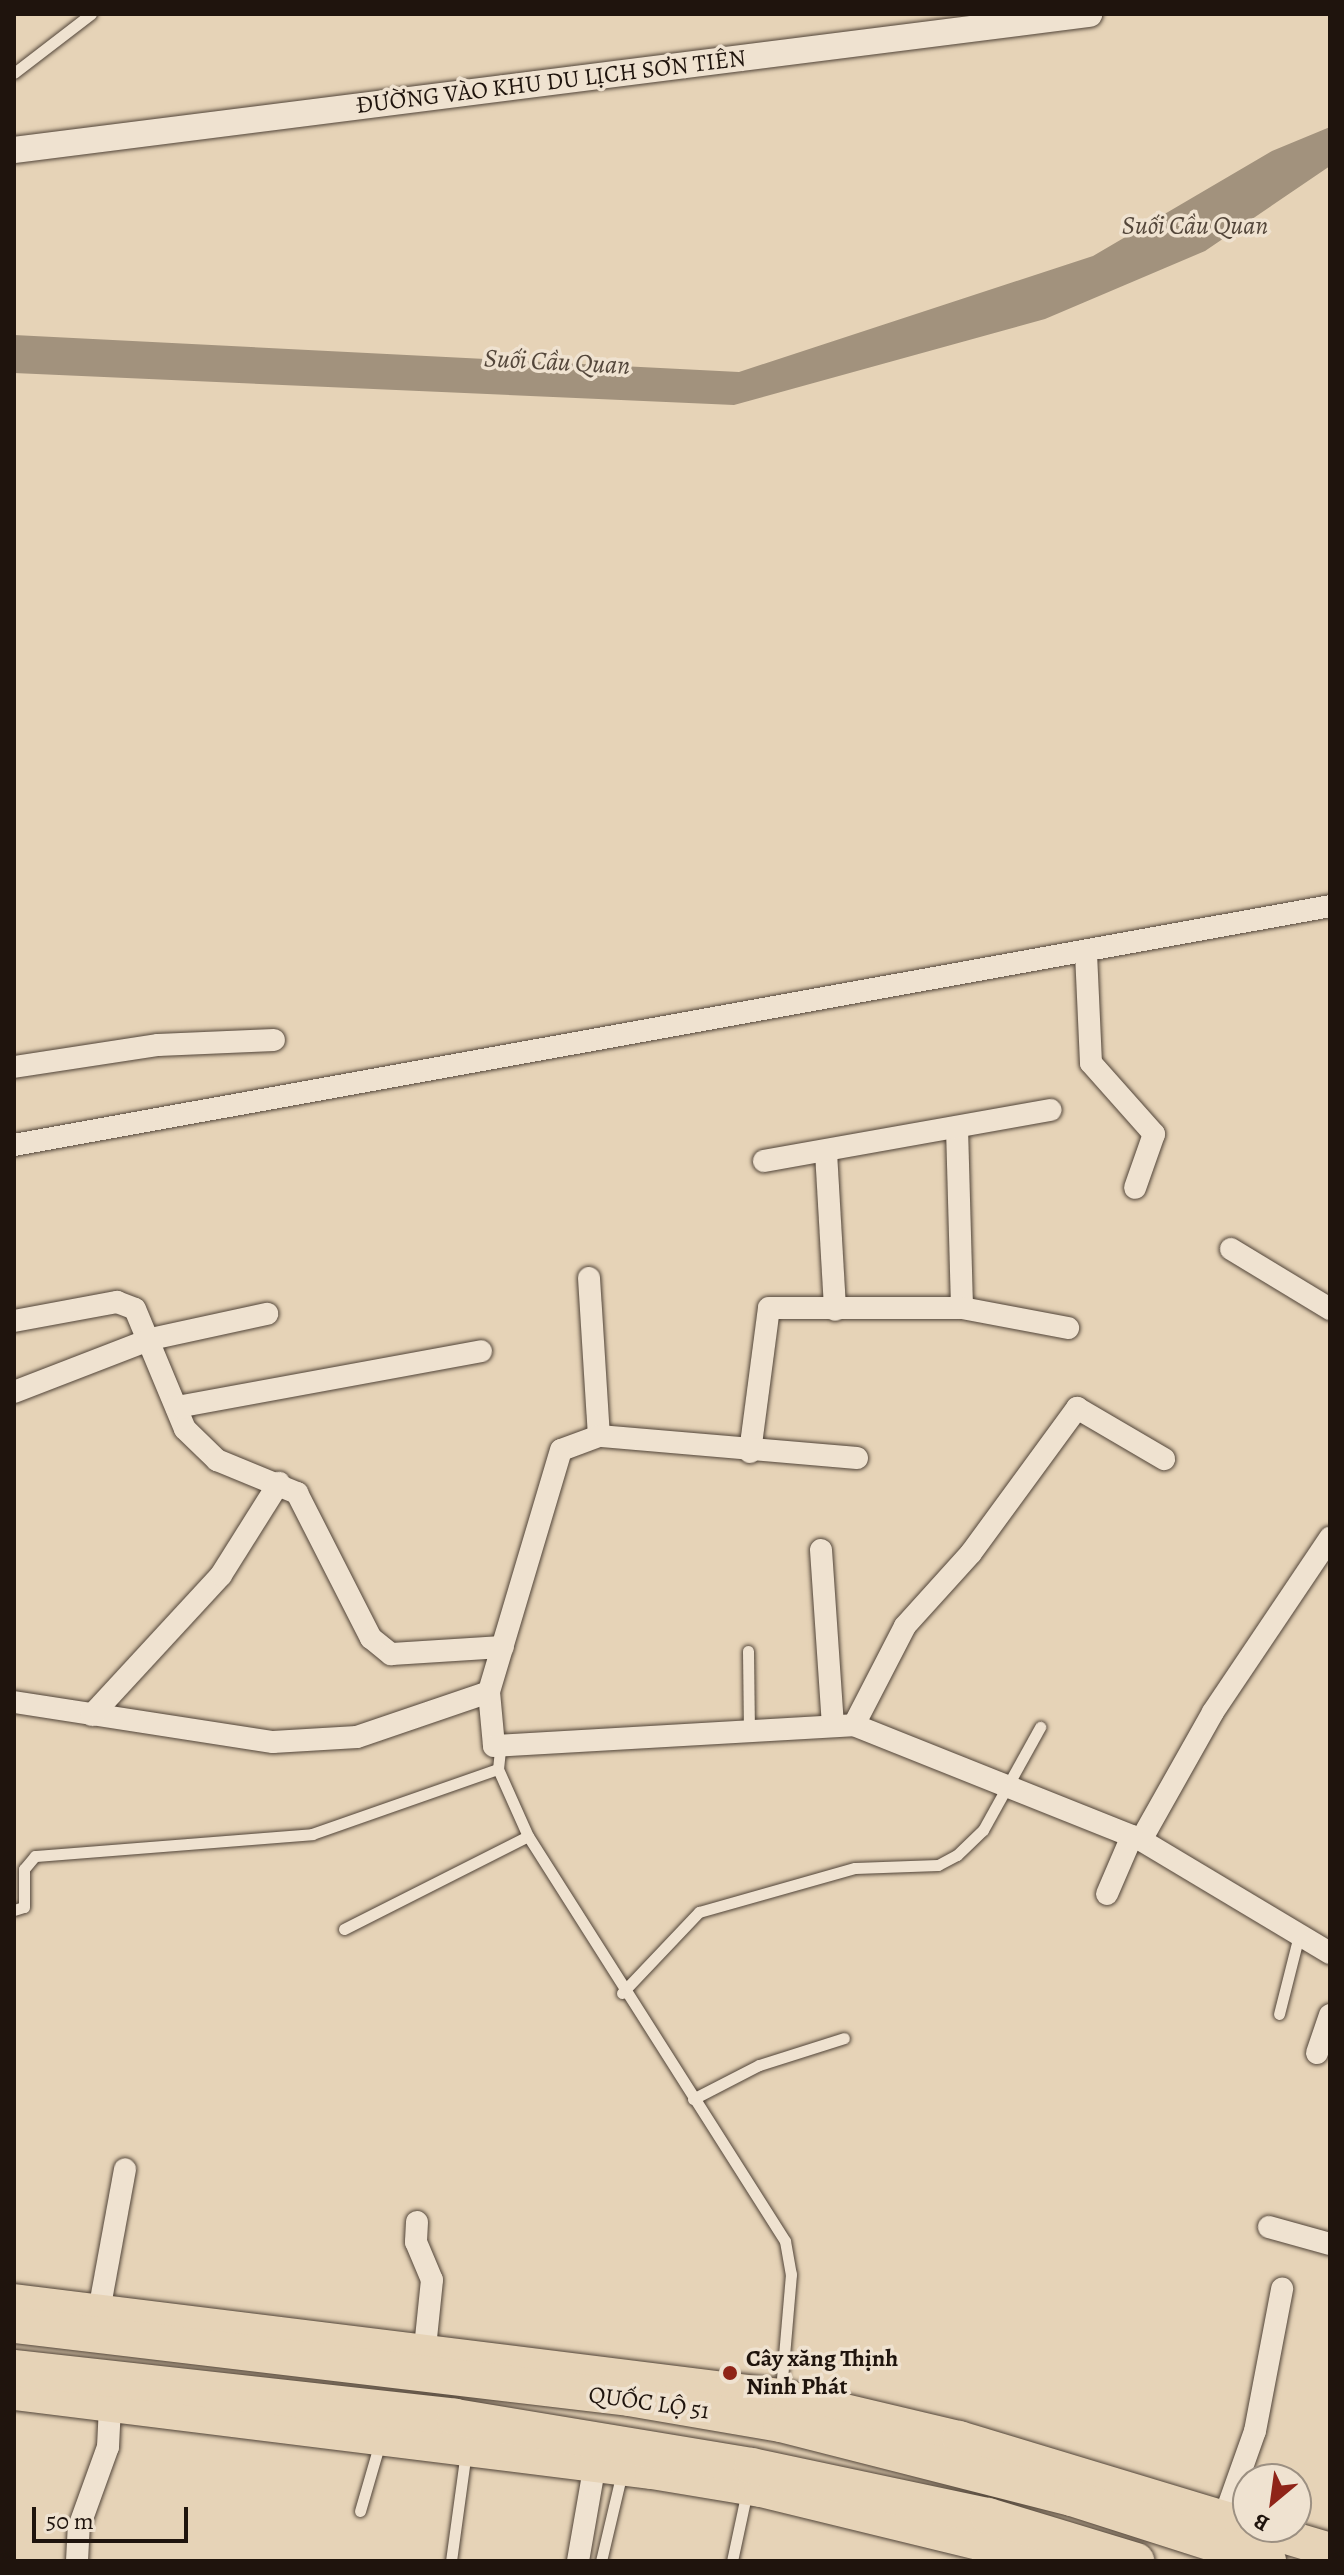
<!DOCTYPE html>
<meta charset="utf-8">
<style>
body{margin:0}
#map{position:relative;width:1344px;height:2575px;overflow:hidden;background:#e6d3b7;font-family:Alegreya,serif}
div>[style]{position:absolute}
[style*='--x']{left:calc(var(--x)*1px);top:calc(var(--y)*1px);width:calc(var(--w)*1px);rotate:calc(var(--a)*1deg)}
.water>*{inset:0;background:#a2927d}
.roads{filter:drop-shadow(0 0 2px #514438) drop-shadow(0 0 2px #514438)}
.service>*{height:11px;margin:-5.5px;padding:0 5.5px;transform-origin:5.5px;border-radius:5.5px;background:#efe2d0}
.minor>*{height:22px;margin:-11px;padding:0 11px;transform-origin:11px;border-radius:11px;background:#efe2d0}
.tertiary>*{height:26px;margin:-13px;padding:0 13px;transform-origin:13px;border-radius:13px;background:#efe2d0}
.primary>*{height:34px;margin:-17px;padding:0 17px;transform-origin:17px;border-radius:17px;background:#e6d3b7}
.trunk>*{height:36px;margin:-18px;padding:0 18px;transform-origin:18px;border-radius:18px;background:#e6d3b7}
.dots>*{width:22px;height:22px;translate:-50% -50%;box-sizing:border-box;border:4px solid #efe2d0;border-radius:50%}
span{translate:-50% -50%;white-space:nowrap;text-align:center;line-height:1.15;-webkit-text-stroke:7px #efe2d0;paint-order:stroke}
.street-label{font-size:24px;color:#1f140d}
.poi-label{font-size:24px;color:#1f140d;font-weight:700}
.left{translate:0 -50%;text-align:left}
.water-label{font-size:26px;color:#53463a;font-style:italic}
.frame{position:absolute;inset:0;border:16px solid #1f140d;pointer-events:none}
.north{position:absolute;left:1232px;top:2463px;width:80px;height:80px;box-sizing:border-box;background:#efe2d0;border:2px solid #9c9082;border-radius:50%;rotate:209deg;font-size:22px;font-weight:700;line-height:32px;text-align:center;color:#1f140d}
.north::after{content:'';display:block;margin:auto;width:28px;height:36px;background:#8f2418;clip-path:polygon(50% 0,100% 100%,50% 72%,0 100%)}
.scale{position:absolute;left:32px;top:2507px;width:156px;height:36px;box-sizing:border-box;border:4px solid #1f140d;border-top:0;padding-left:10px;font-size:24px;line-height:28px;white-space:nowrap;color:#1f140d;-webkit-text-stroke:6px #efe2d0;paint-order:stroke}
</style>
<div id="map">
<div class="water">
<i style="clip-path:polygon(1330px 127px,1330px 166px,1205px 251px,1045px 319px,734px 405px,14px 373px,14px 335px,739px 372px,1093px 256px,1272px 151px)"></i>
</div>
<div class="roads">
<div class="service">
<i style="--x:14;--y:73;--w:97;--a:-37.5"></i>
<i style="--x:748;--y:1651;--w:81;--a:89.3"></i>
<i style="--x:500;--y:1750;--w:19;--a:96"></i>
<i style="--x:498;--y:1769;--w:73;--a:65.9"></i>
<i style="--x:528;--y:1836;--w:480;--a:57.6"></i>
<i style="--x:785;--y:2241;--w:34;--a:80"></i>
<i style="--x:791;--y:2274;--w:117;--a:94.9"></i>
<i style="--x:14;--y:1910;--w:10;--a:-17"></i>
<i style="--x:24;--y:1907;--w:38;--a:-90"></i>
<i style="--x:24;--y:1869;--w:17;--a:-50"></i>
<i style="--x:35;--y:1856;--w:278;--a:-4.5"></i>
<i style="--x:312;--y:1834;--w:197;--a:-19.3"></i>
<i style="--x:344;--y:1929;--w:206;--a:-26.8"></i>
<i style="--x:622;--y:1993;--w:112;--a:-46.5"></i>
<i style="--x:699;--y:1912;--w:162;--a:-15.8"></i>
<i style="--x:855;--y:1868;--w:83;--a:-2.1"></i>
<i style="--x:938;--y:1865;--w:21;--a:-28"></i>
<i style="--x:957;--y:1855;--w:36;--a:-44"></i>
<i style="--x:983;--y:1830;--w:118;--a:-61"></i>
<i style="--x:1279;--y:2014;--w:81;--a:-75.8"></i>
<i style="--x:693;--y:2099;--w:74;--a:-27.3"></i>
<i style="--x:759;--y:2065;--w:89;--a:-17.6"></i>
<i style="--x:360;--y:2511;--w:72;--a:-73.8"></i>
<i style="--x:451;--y:2561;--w:111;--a:-82.2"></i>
<i style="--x:601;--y:2561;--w:91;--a:-76.7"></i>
<i style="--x:732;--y:2561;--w:72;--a:-77.9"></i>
</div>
<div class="minor">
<i style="--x:1086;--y:953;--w:110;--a:87.4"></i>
<i style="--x:1091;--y:1063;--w:95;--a:48.4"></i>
<i style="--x:1154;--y:1134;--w:57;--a:109.4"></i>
<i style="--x:14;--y:1067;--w:146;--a:-8.7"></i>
<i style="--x:158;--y:1045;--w:116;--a:-2.5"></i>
<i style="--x:957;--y:1128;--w:180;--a:88.4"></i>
<i style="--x:14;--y:1145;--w:1338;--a:-10.29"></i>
<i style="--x:826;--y:1152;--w:158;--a:86.7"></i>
<i style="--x:764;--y:1161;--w:291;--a:-10.1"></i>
<i style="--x:1231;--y:1249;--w:116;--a:31.2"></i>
<i style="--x:589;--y:1278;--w:158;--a:86.4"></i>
<i style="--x:14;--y:1321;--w:105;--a:-10.5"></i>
<i style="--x:117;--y:1302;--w:19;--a:21"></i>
<i style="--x:135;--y:1309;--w:130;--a:67.4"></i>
<i style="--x:185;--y:1429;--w:45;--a:44.1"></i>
<i style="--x:217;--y:1460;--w:87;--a:22.4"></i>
<i style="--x:297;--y:1493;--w:163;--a:63"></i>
<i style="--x:371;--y:1638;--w:26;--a:39"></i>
<i style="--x:391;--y:1654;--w:112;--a:-3.6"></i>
<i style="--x:14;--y:1392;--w:147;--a:-21.1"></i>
<i style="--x:151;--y:1339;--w:119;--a:-12.2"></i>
<i style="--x:177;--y:1407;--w:309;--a:-10.4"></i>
<i style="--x:750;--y:1452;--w:145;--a:-82.5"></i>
<i style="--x:769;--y:1308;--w:193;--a:0"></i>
<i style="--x:962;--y:1308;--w:108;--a:10.7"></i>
<i style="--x:857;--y:1458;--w:259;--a:-175.1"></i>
<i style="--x:599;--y:1436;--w:40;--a:159.8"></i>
<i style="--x:561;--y:1450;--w:252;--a:106.6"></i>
<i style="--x:489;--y:1692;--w:54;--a:84.7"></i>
<i style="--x:494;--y:1746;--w:361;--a:-3.3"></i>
<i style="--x:854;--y:1725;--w:309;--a:21.8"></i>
<i style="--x:1141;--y:1840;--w:220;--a:30.9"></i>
<i style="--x:821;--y:1550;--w:176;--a:86.1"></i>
<i style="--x:14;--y:1702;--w:262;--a:8.8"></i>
<i style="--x:273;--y:1742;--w:84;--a:-3.4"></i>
<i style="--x:357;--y:1737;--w:139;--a:-18.8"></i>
<i style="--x:92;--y:1715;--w:190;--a:-47.3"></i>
<i style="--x:221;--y:1575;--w:109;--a:-57.8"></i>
<i style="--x:854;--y:1725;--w:111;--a:-62.7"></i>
<i style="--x:905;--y:1626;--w:98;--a:-47.9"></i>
<i style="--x:971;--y:1553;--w:180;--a:-53.8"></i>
<i style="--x:1077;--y:1408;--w:101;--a:30.4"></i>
<i style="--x:1141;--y:1840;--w:147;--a:-60.6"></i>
<i style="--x:1213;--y:1712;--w:210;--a:-56.1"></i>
<i style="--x:1107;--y:1894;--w:63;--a:-66.7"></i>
<i style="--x:1317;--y:2053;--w:40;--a:-71.1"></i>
<i style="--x:417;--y:2222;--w:20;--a:93"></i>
<i style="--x:416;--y:2242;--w:41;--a:67.2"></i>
<i style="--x:432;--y:2280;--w:68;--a:95.9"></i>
<i style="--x:1269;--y:2227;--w:63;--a:15.6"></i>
<i style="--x:99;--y:2311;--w:144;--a:-79.6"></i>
<i style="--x:1224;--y:2518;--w:92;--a:-70.4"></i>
<i style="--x:1255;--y:2431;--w:145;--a:-79.2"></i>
<i style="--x:77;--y:2561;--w:34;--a:-87"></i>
<i style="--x:79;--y:2527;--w:85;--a:-70.1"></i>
<i style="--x:108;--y:2447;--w:41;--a:-87.2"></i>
<i style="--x:110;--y:2406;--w:16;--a:-45"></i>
<i style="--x:578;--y:2561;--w:111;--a:-80.1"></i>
</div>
<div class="tertiary">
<i style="--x:14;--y:150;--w:1084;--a:-7.21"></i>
</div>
<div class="primary">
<i style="--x:14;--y:2301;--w:773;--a:7.06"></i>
<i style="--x:781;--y:2396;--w:183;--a:13.3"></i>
<i style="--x:959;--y:2438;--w:302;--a:16.8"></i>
<i style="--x:14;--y:2393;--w:643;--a:7.06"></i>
<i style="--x:652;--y:2472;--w:110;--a:9.4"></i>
<i style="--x:761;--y:2490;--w:301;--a:13.7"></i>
<i style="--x:1253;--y:2527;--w:80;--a:16.6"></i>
</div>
<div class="trunk">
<i style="--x:14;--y:2325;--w:619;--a:6.77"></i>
<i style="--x:629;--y:2398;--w:154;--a:9.7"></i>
<i style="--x:781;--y:2424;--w:300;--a:14.3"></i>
<i style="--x:1072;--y:2498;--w:206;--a:17.8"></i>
<i style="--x:14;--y:2368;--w:444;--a:6.3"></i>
<i style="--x:455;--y:2417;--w:301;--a:9.4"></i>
<i style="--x:752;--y:2466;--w:241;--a:12"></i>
<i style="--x:988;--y:2516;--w:155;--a:16.9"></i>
</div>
</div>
<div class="dots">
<i style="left:730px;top:2373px;background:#8f2418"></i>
</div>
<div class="street-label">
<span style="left:551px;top:82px;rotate:-7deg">ĐƯỜNG VÀO KHU DU LỊCH SƠN TIÊN</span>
<span style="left:649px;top:2403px;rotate:8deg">QUỐC LỘ 51</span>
</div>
<div class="poi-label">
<span class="left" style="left:746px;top:2373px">Cây xăng Thịnh<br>Ninh Phát</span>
</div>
<div class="water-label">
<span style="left:1195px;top:226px">Suối Cầu Quan</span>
<span style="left:557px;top:362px;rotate:3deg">Suối Cầu Quan</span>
</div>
<div class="frame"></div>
<div class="north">B</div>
<div class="scale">50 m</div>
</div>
